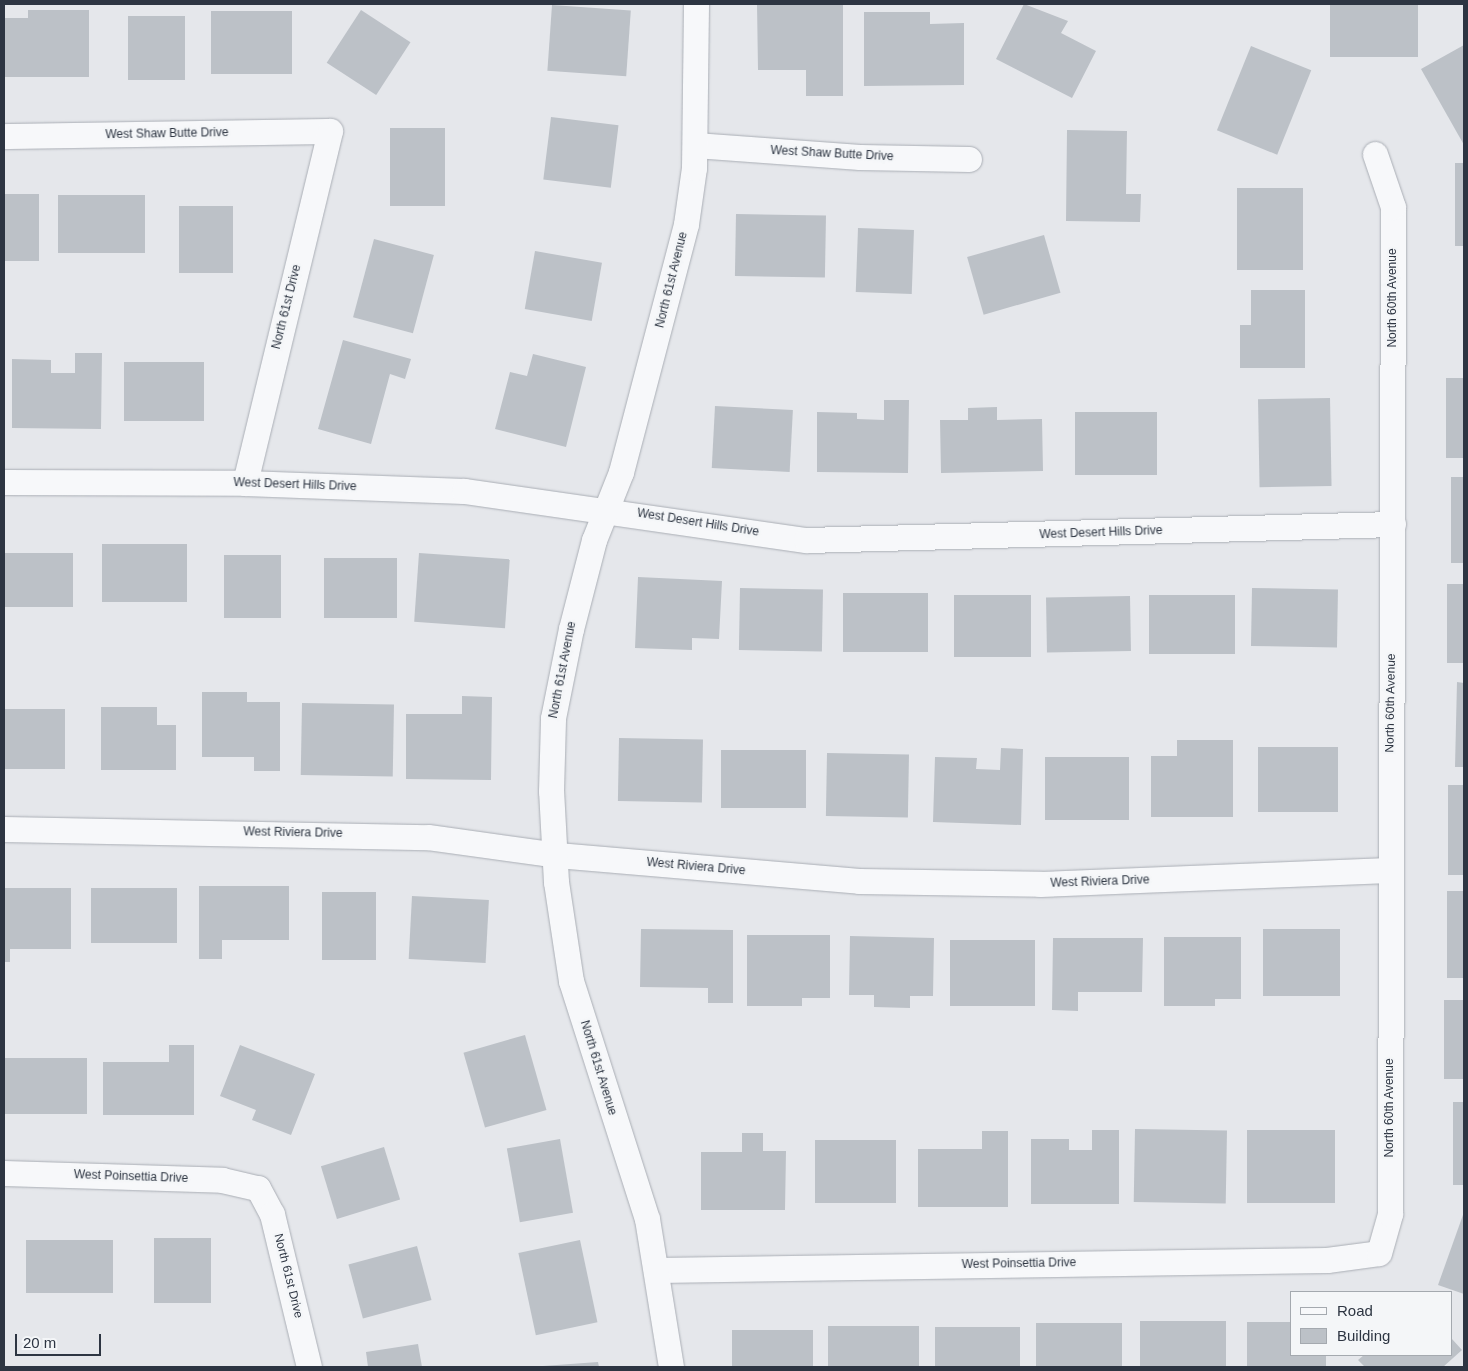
<!DOCTYPE html>
<style>
body{margin:0}
#map{position:relative;width:1468px;height:1371px;overflow:hidden;background:#e5e7eb;font-family:Arial,sans-serif}
div>[style]{position:absolute}
[style*='--x']{left:calc(var(--x)*1px);top:calc(var(--y)*1px);width:calc(var(--w)*1px);rotate:calc(var(--a)*1deg)}
.building>*{inset:0;background:#bcc1c7;transform-origin:0 0}
.roads{filter:drop-shadow(0 0 1px #aaaeb5) drop-shadow(0 0 1px #aaaeb5)}
.minor>*{height:25px;margin:-12.5px;padding:0 12.5px;transform-origin:12.5px;border-radius:12.5px;background:#f7f8fa}
span{translate:-50% -50%;white-space:nowrap;text-align:center;line-height:1.15;-webkit-text-stroke:4.5px #f4f6f8;paint-order:stroke}
.street-label{font-size:12px;color:#2d3542}
.frame{position:absolute;inset:0;border:5px solid #2d3542;pointer-events:none}
.legend{position:absolute;left:1290px;top:1291px;width:162px;height:65px;box-sizing:border-box;background:#f4f6f8;border:1px solid #a4a9af;margin:0;padding:6px 9px;list-style:none;font-size:15px;color:#2d3542}
.legend li{display:flex;align-items:center;gap:10px;height:25px}
.legend b{width:25px;border:1px solid #a4a9af}
.scale{position:absolute;left:15px;top:1334px;width:86px;height:22px;box-sizing:border-box;border:2px solid #2d3542;border-top:0;padding-left:6px;font-size:15px;line-height:18px;white-space:nowrap;color:#2d3542;-webkit-text-stroke:4px #f4f6f8;paint-order:stroke}
</style>
<div id="map">
<div class="building">
<i style="clip-path:polygon(757px 4px,843px 4px,843px 96px,806px 96px,806px 70px,758px 70px)"></i>
<i style="clip-path:polygon(1024px 4px,1068px 21px,1061px 33px,1096px 51px,1072px 98px,996px 59px)"></i>
<i style="left:1330px;top:4px;width:88px;height:53px"></i>
<i style="left:552px;top:5px;width:79px;height:66px;rotate:4deg"></i>
<i style="clip-path:polygon(28px 10px,89px 10px,89px 77px,4px 77px,4px 18px,28px 18px)"></i>
<i style="left:361px;top:10px;width:59px;height:63px;rotate:33deg"></i>
<i style="left:211px;top:11px;width:81px;height:63px"></i>
<i style="clip-path:polygon(864px 12px,930px 12px,930px 24px,964px 23px,964px 85px,864px 86px)"></i>
<i style="left:128px;top:16px;width:57px;height:64px"></i>
<i style="clip-path:polygon(1464px 45px,1464px 145px,1421px 69px)"></i>
<i style="left:1251px;top:46px;width:65px;height:91px;rotate:22deg"></i>
<i style="left:551px;top:117px;width:68px;height:63px;rotate:7deg"></i>
<i style="left:390px;top:128px;width:55px;height:78px"></i>
<i style="clip-path:polygon(1067px 130px,1127px 131px,1126px 194px,1141px 194px,1140px 222px,1066px 221px)"></i>
<i style="left:1455px;top:163px;width:9px;height:83px"></i>
<i style="left:1237px;top:188px;width:66px;height:82px"></i>
<i style="left:4px;top:194px;width:35px;height:67px"></i>
<i style="left:58px;top:195px;width:87px;height:58px"></i>
<i style="left:179px;top:206px;width:54px;height:67px"></i>
<i style="left:736px;top:214px;width:90px;height:62px;rotate:1deg"></i>
<i style="left:858px;top:228px;width:56px;height:64px;rotate:2deg"></i>
<i style="left:1044px;top:235px;width:60px;height:80px;rotate:74deg"></i>
<i style="left:374px;top:239px;width:62px;height:81px;rotate:15deg"></i>
<i style="left:535px;top:251px;width:68px;height:59px;rotate:10deg"></i>
<i style="clip-path:polygon(1251px 290px,1305px 290px,1305px 368px,1240px 368px,1240px 325px,1251px 325px)"></i>
<i style="clip-path:polygon(343px 340px,411px 359px,405px 379px,390px 374px,371px 444px,318px 429px)"></i>
<i style="clip-path:polygon(75px 353px,102px 353px,101px 429px,12px 428px,12px 359px,51px 360px,51px 373px,75px 373px)"></i>
<i style="clip-path:polygon(533px 354px,586px 367px,566px 447px,495px 429px,510px 372px,527px 376px)"></i>
<i style="left:124px;top:362px;width:80px;height:59px"></i>
<i style="left:1446px;top:378px;width:18px;height:80px"></i>
<i style="left:1330px;top:398px;width:88px;height:72px;rotate:89deg"></i>
<i style="clip-path:polygon(884px 400px,909px 400px,908px 473px,817px 472px,817px 412px,857px 413px,857px 419px,884px 420px)"></i>
<i style="left:715px;top:406px;width:78px;height:62px;rotate:3deg"></i>
<i style="clip-path:polygon(997px 407px,997px 420px,1042px 419px,1043px 471px,941px 473px,940px 420px,968px 420px,968px 408px)"></i>
<i style="left:1075px;top:412px;width:82px;height:63px"></i>
<i style="left:1451px;top:477px;width:13px;height:86px"></i>
<i style="left:102px;top:544px;width:85px;height:58px"></i>
<i style="left:4px;top:553px;width:69px;height:54px"></i>
<i style="left:419px;top:553px;width:91px;height:69px;rotate:4deg"></i>
<i style="left:224px;top:555px;width:57px;height:63px"></i>
<i style="left:324px;top:558px;width:73px;height:60px"></i>
<i style="clip-path:polygon(638px 577px,722px 581px,719px 639px,692px 638px,692px 650px,635px 648px)"></i>
<i style="left:1447px;top:584px;width:17px;height:79px"></i>
<i style="left:740px;top:588px;width:83px;height:62px;rotate:1deg"></i>
<i style="left:1252px;top:588px;width:86px;height:58px;rotate:1deg"></i>
<i style="left:843px;top:593px;width:85px;height:59px"></i>
<i style="left:954px;top:595px;width:77px;height:62px"></i>
<i style="left:1149px;top:595px;width:86px;height:59px"></i>
<i style="left:1130px;top:596px;width:55px;height:84px;rotate:89deg"></i>
<i style="clip-path:polygon(1457px 682px,1464px 683px,1464px 767px,1455px 767px)"></i>
<i style="clip-path:polygon(202px 692px,247px 692px,247px 702px,280px 702px,280px 771px,254px 771px,254px 757px,202px 757px)"></i>
<i style="clip-path:polygon(462px 696px,492px 697px,491px 780px,406px 779px,406px 714px,462px 714px)"></i>
<i style="left:302px;top:703px;width:92px;height:72px;rotate:1deg"></i>
<i style="clip-path:polygon(101px 707px,157px 707px,157px 725px,176px 725px,176px 770px,101px 770px)"></i>
<i style="left:4px;top:709px;width:61px;height:60px"></i>
<i style="left:619px;top:738px;width:84px;height:63px;rotate:1deg"></i>
<i style="clip-path:polygon(1177px 740px,1233px 740px,1233px 817px,1151px 817px,1151px 756px,1177px 756px)"></i>
<i style="left:1258px;top:747px;width:80px;height:65px"></i>
<i style="clip-path:polygon(1001px 748px,1023px 749px,1021px 825px,933px 822px,935px 757px,977px 758px,976px 769px,1000px 770px)"></i>
<i style="left:721px;top:750px;width:85px;height:58px"></i>
<i style="left:827px;top:753px;width:82px;height:63px;rotate:1deg"></i>
<i style="left:1129px;top:757px;width:63px;height:84px;rotate:90deg"></i>
<i style="left:1448px;top:785px;width:16px;height:90px"></i>
<i style="clip-path:polygon(199px 886px,289px 886px,289px 940px,222px 940px,222px 959px,199px 959px)"></i>
<i style="clip-path:polygon(4px 888px,71px 888px,71px 949px,10px 949px,10px 962px,4px 962px)"></i>
<i style="left:91px;top:888px;width:86px;height:55px"></i>
<i style="left:1447px;top:891px;width:17px;height:87px"></i>
<i style="left:322px;top:892px;width:54px;height:68px"></i>
<i style="left:412px;top:896px;width:77px;height:63px;rotate:3deg"></i>
<i style="clip-path:polygon(641px 929px,733px 930px,733px 1003px,708px 1003px,708px 988px,640px 987px)"></i>
<i style="left:1263px;top:929px;width:77px;height:67px"></i>
<i style="clip-path:polygon(747px 935px,830px 935px,830px 998px,802px 998px,802px 1006px,747px 1006px)"></i>
<i style="clip-path:polygon(850px 936px,934px 938px,933px 996px,910px 996px,910px 1008px,874px 1007px,874px 995px,849px 995px)"></i>
<i style="clip-path:polygon(1164px 937px,1241px 937px,1241px 999px,1215px 999px,1215px 1006px,1164px 1006px)"></i>
<i style="clip-path:polygon(1053px 938px,1143px 938px,1142px 992px,1078px 992px,1078px 1011px,1052px 1010px)"></i>
<i style="left:950px;top:940px;width:85px;height:66px"></i>
<i style="left:1444px;top:1000px;width:20px;height:79px"></i>
<i style="left:525px;top:1035px;width:78px;height:64px;rotate:74deg"></i>
<i style="clip-path:polygon(169px 1045px,194px 1045px,194px 1115px,103px 1115px,103px 1062px,169px 1062px)"></i>
<i style="clip-path:polygon(240px 1045px,315px 1074px,291px 1135px,252px 1120px,256px 1110px,220px 1096px)"></i>
<i style="left:4px;top:1058px;width:83px;height:56px"></i>
<i style="left:1453px;top:1102px;width:11px;height:83px"></i>
<i style="left:1135px;top:1129px;width:92px;height:73px;rotate:1deg"></i>
<i style="clip-path:polygon(1092px 1130px,1119px 1130px,1119px 1204px,1031px 1204px,1031px 1139px,1069px 1139px,1069px 1150px,1092px 1150px)"></i>
<i style="left:1247px;top:1130px;width:88px;height:73px"></i>
<i style="clip-path:polygon(982px 1131px,1008px 1131px,1008px 1207px,918px 1207px,918px 1149px,982px 1149px)"></i>
<i style="clip-path:polygon(742px 1133px,763px 1133px,763px 1151px,786px 1151px,785px 1210px,701px 1210px,701px 1152px,742px 1152px)"></i>
<i style="left:560px;top:1139px;width:75px;height:54px;rotate:80deg"></i>
<i style="left:815px;top:1140px;width:81px;height:63px"></i>
<i style="left:384px;top:1147px;width:55px;height:66px;rotate:73deg"></i>
<i style="clip-path:polygon(1464px 1212px,1464px 1294px,1438px 1285px)"></i>
<i style="left:154px;top:1238px;width:57px;height:65px"></i>
<i style="left:26px;top:1240px;width:87px;height:53px"></i>
<i style="left:580px;top:1240px;width:84px;height:63px;rotate:78deg"></i>
<i style="left:417px;top:1246px;width:56px;height:71px;rotate:75deg"></i>
<i style="left:1140px;top:1321px;width:86px;height:46px"></i>
<i style="clip-path:polygon(1247px 1322px,1292px 1322px,1292px 1355px,1326px 1355px,1326px 1367px,1247px 1367px)"></i>
<i style="left:1036px;top:1323px;width:86px;height:44px"></i>
<i style="left:828px;top:1326px;width:91px;height:41px"></i>
<i style="left:935px;top:1327px;width:85px;height:40px"></i>
<i style="left:732px;top:1330px;width:81px;height:37px"></i>
<i style="clip-path:polygon(1452px 1339px,1462px 1350px,1443px 1367px,1365px 1367px,1358px 1360px,1364px 1355px,1452px 1355px)"></i>
<i style="clip-path:polygon(418px 1344px,422px 1367px,368px 1367px,366px 1352px)"></i>
<i style="clip-path:polygon(598px 1362px,599px 1367px,543px 1367px,543px 1366px)"></i>
</div>
<div class="roads">
<div class="minor">
<i style="--x:4;--y:136;--w:326;--a:-0.9"></i>
<i style="--x:330;--y:131;--w:362;--a:103.6"></i>
<i style="--x:695;--y:145;--w:165;--a:4.2"></i>
<i style="--x:860;--y:157;--w:109;--a:1.1"></i>
<i style="--x:4;--y:482;--w:241;--a:0.2"></i>
<i style="--x:245;--y:483;--w:219;--a:2.1"></i>
<i style="--x:464;--y:491;--w:345;--a:8.2"></i>
<i style="--x:806;--y:540;--w:587;--a:-1.56"></i>
<i style="--x:4;--y:829;--w:424;--a:1.1"></i>
<i style="--x:428;--y:837;--w:130;--a:7.9"></i>
<i style="--x:557;--y:855;--w:303;--a:4.9"></i>
<i style="--x:859;--y:881;--w:181;--a:0.9"></i>
<i style="--x:1040;--y:884;--w:349;--a:-2.3"></i>
<i style="--x:4;--y:1173;--w:218;--a:1.8"></i>
<i style="--x:222;--y:1180;--w:37;--a:13"></i>
<i style="--x:258;--y:1188;--w:30;--a:62"></i>
<i style="--x:272;--y:1214;--w:157;--a:76.4"></i>
<i style="--x:658;--y:1270;--w:669;--a:-0.86"></i>
<i style="--x:1327;--y:1260;--w:52;--a:-7.7"></i>
<i style="--x:1379;--y:1253;--w:41;--a:-74.2"></i>
<i style="--x:1390;--y:1214;--w:1007;--a:-89.83"></i>
<i style="--x:1393;--y:207;--w:56;--a:-108.8"></i>
<i style="--x:671;--y:1367;--w:150;--a:-99.2"></i>
<i style="--x:647;--y:1219;--w:250;--a:-107.7"></i>
<i style="--x:571;--y:981;--w:100;--a:-98.6"></i>
<i style="--x:556;--y:882;--w:91;--a:-93.1"></i>
<i style="--x:551;--y:791;--w:73;--a:-88.4"></i>
<i style="--x:553;--y:718;--w:91;--a:-78.6"></i>
<i style="--x:571;--y:629;--w:92;--a:-75.5"></i>
<i style="--x:594;--y:540;--w:73;--a:-68.3"></i>
<i style="--x:621;--y:472;--w:256;--a:-75.3"></i>
<i style="--x:686;--y:224;--w:57;--a:-81.9"></i>
<i style="--x:694;--y:168;--w:164;--a:-89.3"></i>
</div>
</div>
<div class="street-label">
<span style="left:167px;top:134px;rotate:-1deg">West Shaw Butte Drive</span>
<span style="left:832px;top:154px;rotate:3deg">West Shaw Butte Drive</span>
<span style="left:672px;top:280px;rotate:-76deg">North 61st Avenue</span>
<span style="left:1393px;top:298px;rotate:-90deg">North 60th Avenue</span>
<span style="left:287px;top:307px;rotate:-76deg">North 61st Drive</span>
<span style="left:295px;top:485px;rotate:2deg">West Desert Hills Drive</span>
<span style="left:698px;top:523px;rotate:9deg">West Desert Hills Drive</span>
<span style="left:1101px;top:533px;rotate:-2deg">West Desert Hills Drive</span>
<span style="left:563px;top:670px;rotate:-79deg">North 61st Avenue</span>
<span style="left:1391px;top:703px;rotate:-89deg">North 60th Avenue</span>
<span style="left:293px;top:833px;rotate:1deg">West Riviera Drive</span>
<span style="left:696px;top:867px;rotate:5deg">West Riviera Drive</span>
<span style="left:1100px;top:882px;rotate:-2deg">West Riviera Drive</span>
<span style="left:598px;top:1068px;rotate:73deg">North 61st Avenue</span>
<span style="left:1390px;top:1108px;rotate:-90deg">North 60th Avenue</span>
<span style="left:131px;top:1177px;rotate:2deg">West Poinsettia Drive</span>
<span style="left:1019px;top:1264px;rotate:-1deg">West Poinsettia Drive</span>
<span style="left:288px;top:1276px;rotate:76deg">North 61st Drive</span>
</div>
<div class="frame"></div>
<ul class="legend">
<li><b style="height:6px;background:#f7f8fa"></b>Road</li>
<li><b style="height:14px;background:#bcc1c7"></b>Building</li>
</ul>
<div class="scale">20 m</div>
</div>
